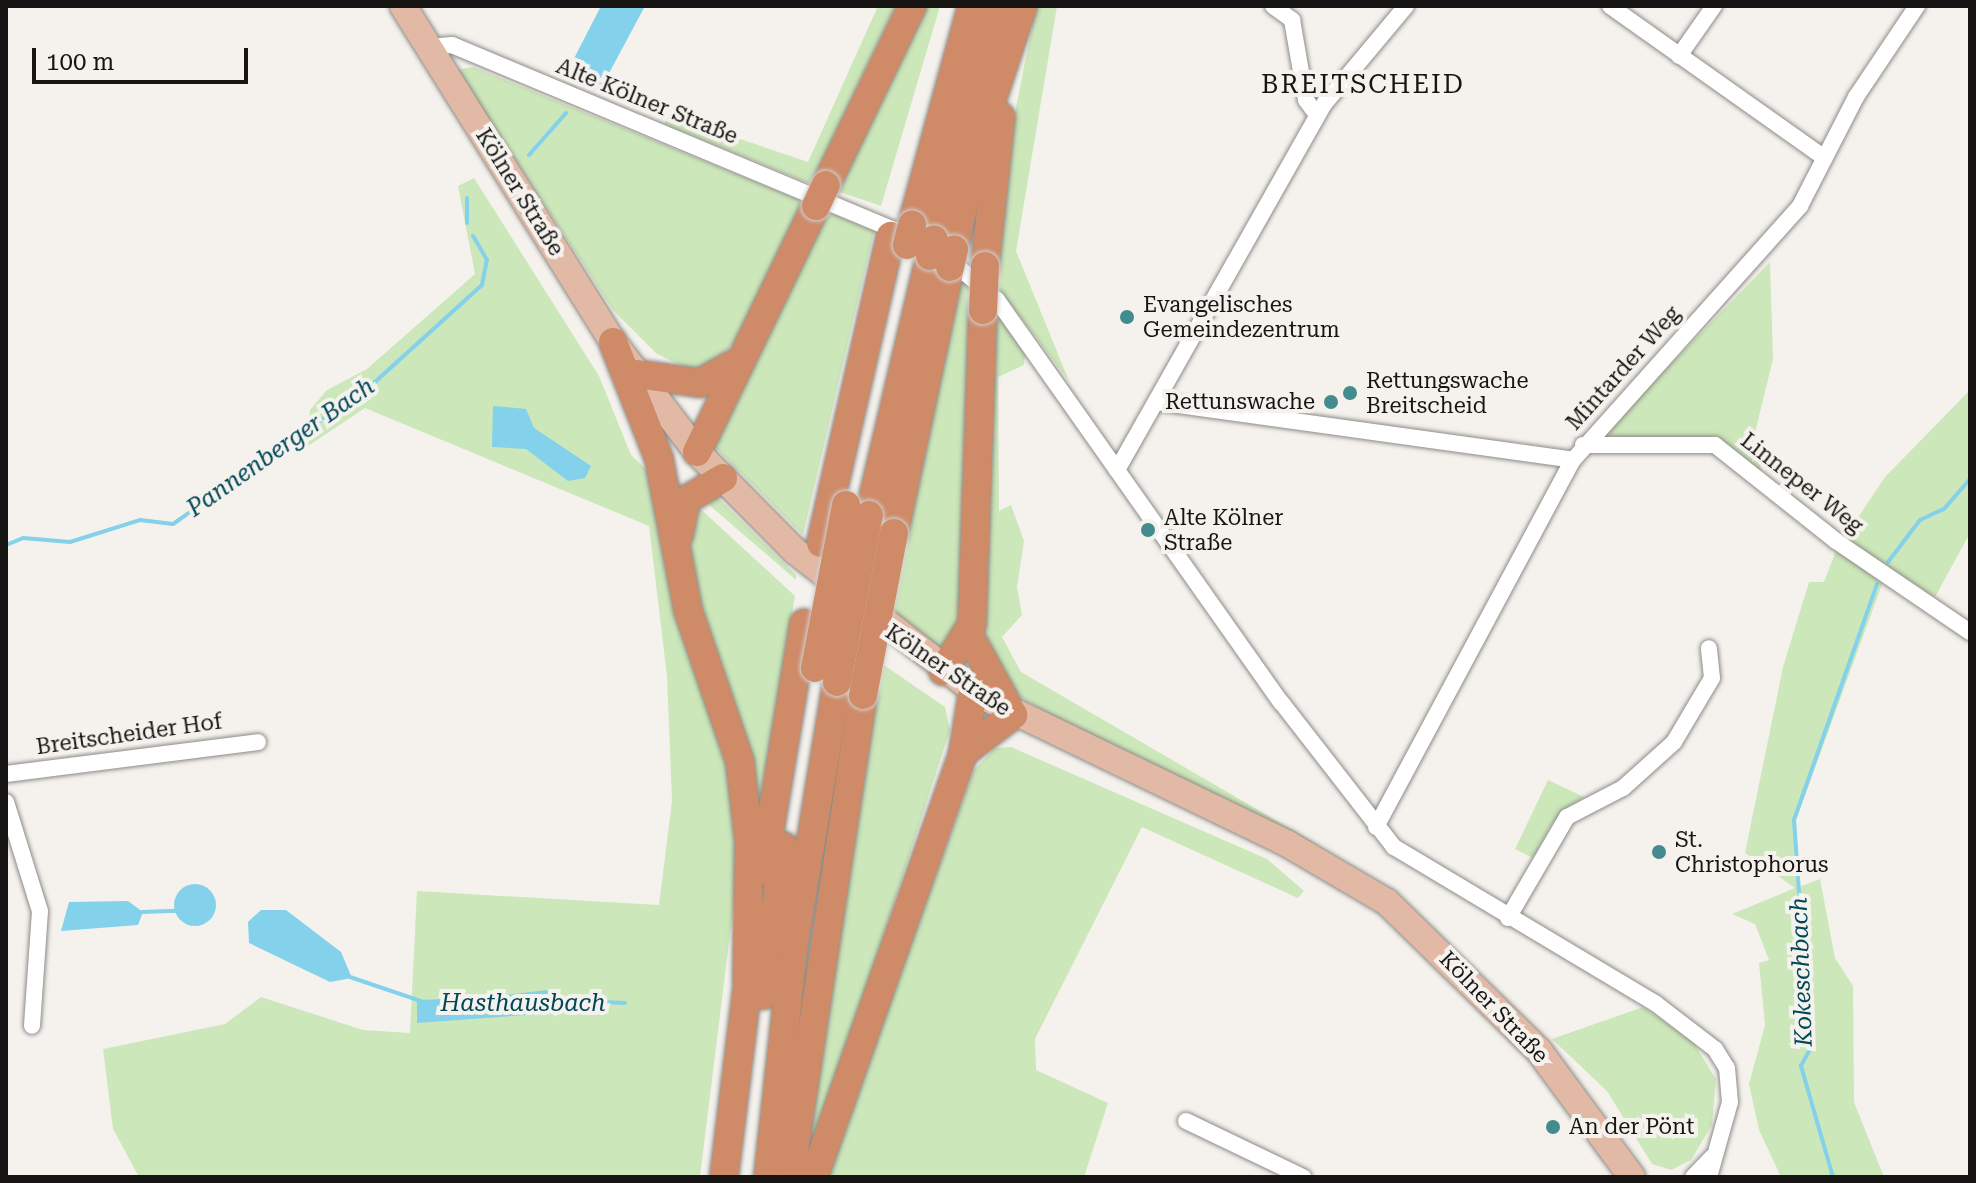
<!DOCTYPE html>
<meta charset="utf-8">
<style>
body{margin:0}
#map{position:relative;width:1976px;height:1183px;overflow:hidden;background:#f5f2ee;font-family:"Roboto Serif",serif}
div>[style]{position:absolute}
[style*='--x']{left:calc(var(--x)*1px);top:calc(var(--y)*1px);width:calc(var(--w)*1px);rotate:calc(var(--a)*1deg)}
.green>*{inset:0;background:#cce7b9}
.water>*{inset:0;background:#83d1ea}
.round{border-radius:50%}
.stream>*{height:4px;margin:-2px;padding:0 2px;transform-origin:2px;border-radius:2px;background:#83d1ea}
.roads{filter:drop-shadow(0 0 2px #8d8b87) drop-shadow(0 0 2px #8d8b87)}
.street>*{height:16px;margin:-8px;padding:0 8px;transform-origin:8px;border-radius:8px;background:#fff}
.primary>*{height:26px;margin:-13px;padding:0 13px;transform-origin:13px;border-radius:13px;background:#e2b9a4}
.highway>*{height:28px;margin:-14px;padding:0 14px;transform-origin:14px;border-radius:14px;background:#cf8a67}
.bridges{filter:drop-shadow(0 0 2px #d0d0d0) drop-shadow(0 0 2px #d0d0d0)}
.highway-bridge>*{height:28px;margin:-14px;padding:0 14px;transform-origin:14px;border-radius:14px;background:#cf8a67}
.dots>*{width:22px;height:22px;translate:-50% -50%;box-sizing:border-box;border:4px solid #f5f2ee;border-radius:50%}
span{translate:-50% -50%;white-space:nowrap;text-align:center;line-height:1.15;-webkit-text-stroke:8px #f5f2ee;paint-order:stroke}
.street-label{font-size:22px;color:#161513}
.poi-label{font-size:22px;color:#161513}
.left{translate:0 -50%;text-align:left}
.right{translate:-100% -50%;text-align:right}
.water-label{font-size:24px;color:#004758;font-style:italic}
.quarter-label{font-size:26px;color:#161513;letter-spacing:2px}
.frame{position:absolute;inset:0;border:8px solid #161513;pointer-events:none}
.scale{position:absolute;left:32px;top:48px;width:216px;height:36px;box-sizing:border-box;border:4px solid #161513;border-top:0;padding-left:10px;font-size:24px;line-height:28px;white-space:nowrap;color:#161513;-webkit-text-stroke:6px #f5f2ee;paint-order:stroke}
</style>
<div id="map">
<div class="green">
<i style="clip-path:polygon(878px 6px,895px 6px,811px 184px,664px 124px,669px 115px,808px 162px)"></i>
<i style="clip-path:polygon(919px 6px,940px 6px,881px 206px,834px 190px)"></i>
<i style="clip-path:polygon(1036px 6px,1057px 6px,1016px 251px,1069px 381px,996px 285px,1000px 189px)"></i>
<i style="clip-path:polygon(473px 67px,802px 201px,742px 335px,701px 375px,657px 354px,613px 310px,457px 70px)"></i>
<i style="clip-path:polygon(474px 178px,599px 376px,631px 455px,657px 480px,730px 753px,738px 870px,700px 1177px,139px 1177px,113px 1129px,103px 1049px,225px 1024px,261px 997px,363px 1030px,410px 1033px,417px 891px,659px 905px,672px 801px,667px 676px,649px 526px,365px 408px,308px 446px,310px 410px,327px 390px,367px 369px,475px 274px,458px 186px)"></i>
<i style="clip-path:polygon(826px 211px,874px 231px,803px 535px,709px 441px)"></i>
<i style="clip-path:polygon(1770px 262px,1773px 359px,1753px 441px,1762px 472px,1716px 441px,1612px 439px,1608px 429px)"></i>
<i style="clip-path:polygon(958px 280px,971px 284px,962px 625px,942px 652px,887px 611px)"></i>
<i style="clip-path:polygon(993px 309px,1025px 354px,1024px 365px,998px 377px,999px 511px,1011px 505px,1024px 541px,1017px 587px,1022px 615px,1002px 637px,1021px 672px,1320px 846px,1096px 739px,1024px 700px,994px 669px,981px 636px)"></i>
<i style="clip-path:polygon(1970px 390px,1970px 533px,1935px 597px,1843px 540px,1885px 477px)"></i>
<i style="clip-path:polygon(715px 495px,796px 575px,796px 580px,700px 497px)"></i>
<i style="clip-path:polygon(693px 502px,795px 596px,759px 809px,705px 638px,685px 531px)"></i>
<i style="clip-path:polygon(1837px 548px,1884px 579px,1796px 820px,1799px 887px,1820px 879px,1835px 958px,1853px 986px,1854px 1102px,1884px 1177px,1781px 1177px,1759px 1130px,1749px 1084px,1765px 1025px,1759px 963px,1769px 960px,1755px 924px,1732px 914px,1795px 888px,1745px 853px,1783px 667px,1809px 582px,1824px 582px)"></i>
<i style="clip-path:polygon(875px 659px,945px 707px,950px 730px,805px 1177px,804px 1129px)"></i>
<i style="clip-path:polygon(1011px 747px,1267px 859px,1304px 891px,1298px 898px,1142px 827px,1035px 1039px,1036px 1070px,1108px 1103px,1084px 1177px,825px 1177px,974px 770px,995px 748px)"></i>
<i style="clip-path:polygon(1548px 780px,1584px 797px,1553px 822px,1533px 858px,1515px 849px)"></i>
<i style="clip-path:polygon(1643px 1007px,1693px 1042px,1716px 1079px,1712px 1125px,1691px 1160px,1671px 1170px,1652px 1164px,1607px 1091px,1552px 1039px)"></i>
</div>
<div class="water">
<i style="clip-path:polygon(601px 6px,645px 6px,600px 90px,565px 76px)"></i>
<i style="clip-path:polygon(493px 406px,526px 409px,534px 428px,591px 466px,585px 478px,568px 481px,526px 449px,492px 447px)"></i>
<i class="round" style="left:174px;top:884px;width:42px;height:42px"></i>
<i style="clip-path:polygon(128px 901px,143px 912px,138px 925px,61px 931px,69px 902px)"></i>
<i style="clip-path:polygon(261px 910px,286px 910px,341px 952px,352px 978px,330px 982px,249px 943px,248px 922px)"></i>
<i style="clip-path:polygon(447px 990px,481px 998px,546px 990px,561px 999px,554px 1013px,417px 1023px,417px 1000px,447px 999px)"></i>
</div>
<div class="stream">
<i style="--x:529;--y:155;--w:56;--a:-48.6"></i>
<i style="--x:467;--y:198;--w:25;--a:90"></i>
<i style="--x:6;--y:545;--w:18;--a:-22"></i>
<i style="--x:23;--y:538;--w:47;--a:4.9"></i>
<i style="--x:70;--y:542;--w:73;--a:-17.4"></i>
<i style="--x:140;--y:520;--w:33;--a:7"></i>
<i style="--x:173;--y:524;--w:247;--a:-35.1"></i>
<i style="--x:375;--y:382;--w:144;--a:-42.2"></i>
<i style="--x:482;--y:285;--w:25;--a:-79"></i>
<i style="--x:487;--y:260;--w:28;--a:-120"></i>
<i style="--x:1888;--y:562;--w:53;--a:-52.7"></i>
<i style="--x:1920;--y:520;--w:26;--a:-25"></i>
<i style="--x:1944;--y:509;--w:40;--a:-49"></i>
<i style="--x:142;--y:912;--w:35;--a:-2"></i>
<i style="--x:350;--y:977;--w:75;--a:18.7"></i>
<i style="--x:556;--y:1000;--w:69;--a:2.5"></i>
<i style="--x:1833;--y:1177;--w:116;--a:-106.1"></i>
<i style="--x:1801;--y:1066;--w:19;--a:-62"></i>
<i style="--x:1810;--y:1049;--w:230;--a:-94"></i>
<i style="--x:1794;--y:820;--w:250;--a:-70.6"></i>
</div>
<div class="roads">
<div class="street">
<i style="--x:1273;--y:6;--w:24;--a:36"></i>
<i style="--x:1292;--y:20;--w:81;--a:80.1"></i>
<i style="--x:1306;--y:100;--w:19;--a:54"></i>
<i style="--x:1610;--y:6;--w:263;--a:35.3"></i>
<i style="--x:428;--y:47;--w:24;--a:-5"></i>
<i style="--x:452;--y:45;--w:487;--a:22.7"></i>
<i style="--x:1679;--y:56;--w:61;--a:-55"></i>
<i style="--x:946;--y:257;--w:67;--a:40.1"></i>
<i style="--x:997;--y:300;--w:492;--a:54.8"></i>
<i style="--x:1281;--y:702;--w:184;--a:52.1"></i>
<i style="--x:1394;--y:847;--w:304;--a:30.9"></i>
<i style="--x:1655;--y:1003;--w:76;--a:37.5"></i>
<i style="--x:1715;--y:1049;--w:22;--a:58"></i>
<i style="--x:1727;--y:1068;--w:34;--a:85"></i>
<i style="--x:1730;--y:1102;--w:78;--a:105.6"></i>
<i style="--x:1157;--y:402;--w:420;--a:7.9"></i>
<i style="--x:1583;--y:445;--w:132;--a:0"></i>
<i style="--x:1715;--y:445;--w:154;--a:38.4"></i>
<i style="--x:1836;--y:541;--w:162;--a:34.2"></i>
<i style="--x:1117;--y:470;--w:422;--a:-60.5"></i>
<i style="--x:1325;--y:103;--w:126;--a:-50.1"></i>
<i style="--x:6;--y:774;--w:254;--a:-7.2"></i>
<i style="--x:6;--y:802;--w:114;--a:72.7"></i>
<i style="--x:40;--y:911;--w:115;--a:94"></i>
<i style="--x:1376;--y:827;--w:417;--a:-61.8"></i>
<i style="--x:1573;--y:460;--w:341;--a:-48.2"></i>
<i style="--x:1800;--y:206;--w:123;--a:-62.8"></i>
<i style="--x:1856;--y:97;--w:110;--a:-56.2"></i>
<i style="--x:1508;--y:918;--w:117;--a:-59.7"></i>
<i style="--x:1567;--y:817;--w:63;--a:-27.4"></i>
<i style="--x:1623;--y:788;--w:69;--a:-42"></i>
<i style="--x:1674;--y:742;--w:74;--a:-59.3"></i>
<i style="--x:1712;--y:678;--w:30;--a:-96"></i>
<i style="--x:1186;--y:1121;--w:130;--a:25.6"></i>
<i style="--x:1693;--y:1177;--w:28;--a:-46"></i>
</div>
<div class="primary">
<i style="--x:403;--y:6;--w:396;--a:58"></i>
<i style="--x:613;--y:342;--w:138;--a:52.6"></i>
<i style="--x:697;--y:452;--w:139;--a:45.3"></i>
<i style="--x:795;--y:551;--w:232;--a:38"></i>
<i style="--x:978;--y:694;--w:344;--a:25.8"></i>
<i style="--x:1288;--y:844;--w:115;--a:30.4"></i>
<i style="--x:1387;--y:902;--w:213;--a:44.4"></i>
<i style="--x:1539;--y:1051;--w:157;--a:53.6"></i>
</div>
<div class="highway">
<i style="--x:826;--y:185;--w:199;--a:-64.3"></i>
<i style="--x:912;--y:225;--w:227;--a:-74.7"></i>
<i style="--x:934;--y:239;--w:242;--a:-74.6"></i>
<i style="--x:954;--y:249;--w:100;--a:-77.9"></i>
<i style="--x:975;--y:151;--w:153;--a:-71.7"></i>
<i style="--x:985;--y:266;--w:150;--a:-83.9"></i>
<i style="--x:613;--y:342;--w:126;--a:68.5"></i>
<i style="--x:659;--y:459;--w:154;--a:79.1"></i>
<i style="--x:688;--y:610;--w:161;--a:71.1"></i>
<i style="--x:740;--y:762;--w:80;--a:83.5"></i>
<i style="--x:749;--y:841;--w:139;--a:90.8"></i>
<i style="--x:637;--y:374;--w:64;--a:8.1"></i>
<i style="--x:700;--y:383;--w:47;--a:-29.3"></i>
<i style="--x:697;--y:452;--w:273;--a:-64.2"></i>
<i style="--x:869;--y:515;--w:266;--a:-76.7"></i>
<i style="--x:894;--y:533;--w:272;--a:-78.1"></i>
<i style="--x:679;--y:535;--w:36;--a:-79"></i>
<i style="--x:686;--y:500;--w:43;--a:-30.7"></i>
<i style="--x:821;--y:543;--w:315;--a:-77.2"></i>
<i style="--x:943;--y:671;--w:55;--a:-58.3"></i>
<i style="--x:972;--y:624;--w:314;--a:-88"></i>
<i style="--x:963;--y:753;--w:63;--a:-37.2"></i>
<i style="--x:1013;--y:715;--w:91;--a:-118.8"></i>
<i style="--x:763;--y:871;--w:251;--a:-80.6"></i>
<i style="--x:764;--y:995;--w:150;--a:-82.4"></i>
<i style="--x:724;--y:1177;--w:215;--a:-83"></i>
<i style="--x:768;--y:1177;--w:229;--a:-83.7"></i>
<i style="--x:793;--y:949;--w:271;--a:-80.6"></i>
<i style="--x:790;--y:1177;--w:487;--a:-81.4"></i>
<i style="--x:814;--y:1177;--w:449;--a:-70.6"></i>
<i style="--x:963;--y:753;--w:63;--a:-80.8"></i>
</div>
</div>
<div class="bridges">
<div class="highway-bridge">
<i style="--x:816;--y:206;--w:23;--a:-65"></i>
<i style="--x:907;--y:245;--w:21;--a:-76"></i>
<i style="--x:930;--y:256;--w:17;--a:-77"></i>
<i style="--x:950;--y:267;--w:18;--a:-77"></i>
<i style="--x:983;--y:310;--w:44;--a:-87.4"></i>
<i style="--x:815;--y:668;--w:166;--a:-79.2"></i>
<i style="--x:837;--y:682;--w:170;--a:-79.2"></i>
<i style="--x:863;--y:695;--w:165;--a:-79.2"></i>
</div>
</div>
<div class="dots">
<i style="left:1127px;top:317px;background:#438b8d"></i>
<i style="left:1350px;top:393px;background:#438b8d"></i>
<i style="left:1331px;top:402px;background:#438b8d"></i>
<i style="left:1148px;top:530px;background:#438b8d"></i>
<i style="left:1659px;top:852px;background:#438b8d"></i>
<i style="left:1553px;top:1127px;background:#438b8d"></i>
</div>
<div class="street-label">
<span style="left:647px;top:101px;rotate:22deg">Alte Kölner Straße</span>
<span style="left:520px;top:192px;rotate:58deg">Kölner Straße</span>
<span style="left:1623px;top:368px;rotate:-48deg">Mintarder Weg</span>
<span style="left:1802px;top:483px;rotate:38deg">Linneper Weg</span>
<span style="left:948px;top:670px;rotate:34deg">Kölner Straße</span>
<span style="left:129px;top:734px;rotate:-8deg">Breitscheider Hof</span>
<span style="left:1494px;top:1007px;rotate:46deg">Kölner Straße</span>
</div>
<div class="poi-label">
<span class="left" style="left:1143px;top:317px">Evangelisches<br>Gemeindezentrum</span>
<span class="left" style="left:1366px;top:393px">Rettungswache<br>Breitscheid</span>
<span class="right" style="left:1315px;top:402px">Rettunswache</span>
<span class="left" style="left:1164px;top:530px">Alte Kölner<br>Straße</span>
<span class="left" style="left:1675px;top:852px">St.<br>Christophorus</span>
<span class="left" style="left:1569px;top:1127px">An der Pönt</span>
</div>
<div class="water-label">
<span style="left:281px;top:448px;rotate:-35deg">Pannenberger Bach</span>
<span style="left:1802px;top:972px;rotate:-92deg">Kokeschbach</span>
<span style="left:523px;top:1004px">Hasthausbach</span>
</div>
<div class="quarter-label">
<span style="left:1363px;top:85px">BREITSCHEID</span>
</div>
<div class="frame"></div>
<div class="scale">100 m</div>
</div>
